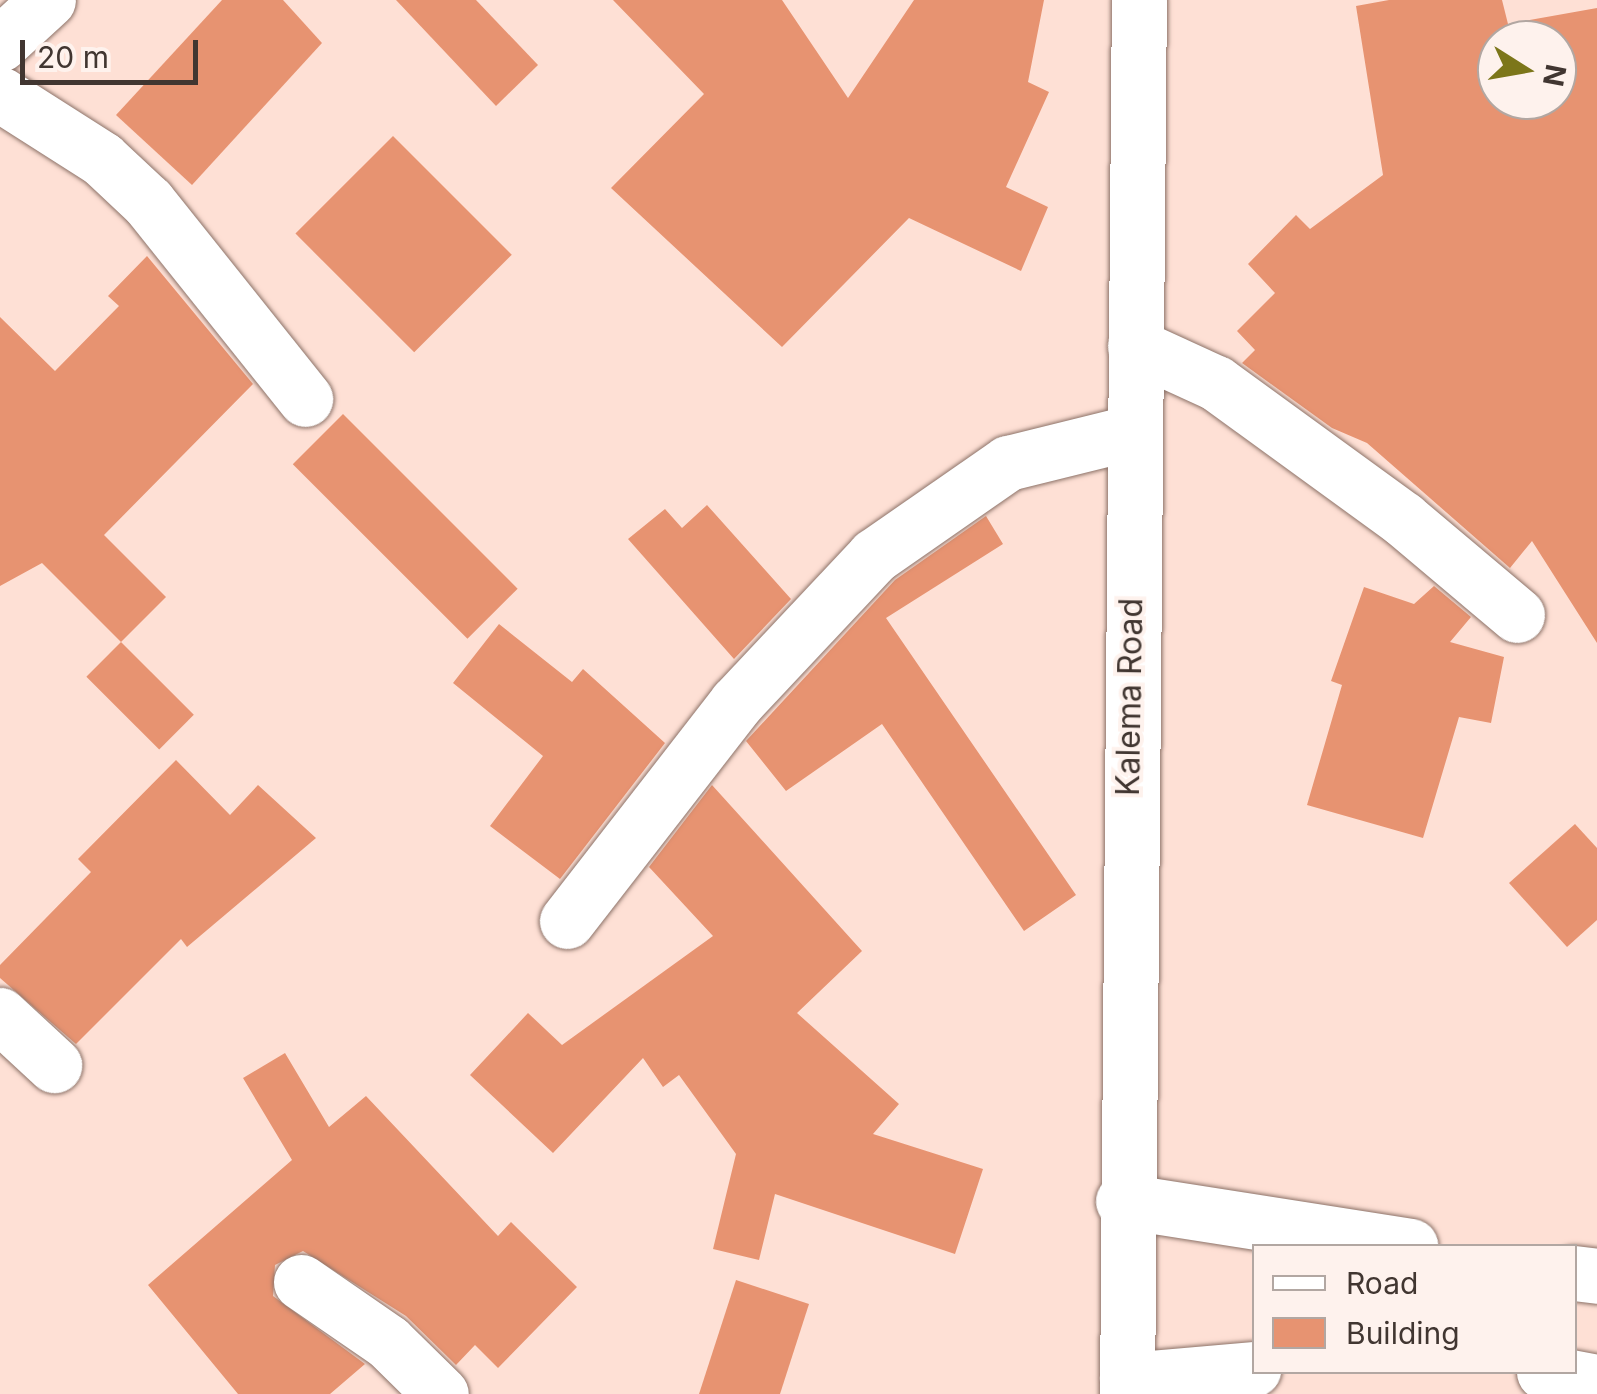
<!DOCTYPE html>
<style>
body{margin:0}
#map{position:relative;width:1597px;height:1394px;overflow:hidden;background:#fee0d5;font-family:Inter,sans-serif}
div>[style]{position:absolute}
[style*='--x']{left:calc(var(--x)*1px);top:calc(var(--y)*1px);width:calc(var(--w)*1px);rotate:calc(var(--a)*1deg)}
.building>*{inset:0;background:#e79371;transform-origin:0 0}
.roads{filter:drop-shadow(0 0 2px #8c7268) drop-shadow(0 0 2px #8c7268)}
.minor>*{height:55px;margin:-27.5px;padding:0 27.5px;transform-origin:27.5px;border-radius:27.5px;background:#fff}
.tertiary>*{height:55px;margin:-27.5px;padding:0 27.5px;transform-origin:27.5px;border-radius:27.5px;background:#fff}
span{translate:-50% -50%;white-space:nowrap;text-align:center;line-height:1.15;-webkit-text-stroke:8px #fef2ed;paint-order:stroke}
.street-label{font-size:32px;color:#413631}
.legend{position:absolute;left:1252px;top:1244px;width:325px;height:130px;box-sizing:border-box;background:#fef2ed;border:2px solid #b2a7a2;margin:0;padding:12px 18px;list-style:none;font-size:30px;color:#413631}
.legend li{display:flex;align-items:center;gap:20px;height:50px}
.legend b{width:50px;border:2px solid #b2a7a2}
.north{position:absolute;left:1477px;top:20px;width:100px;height:100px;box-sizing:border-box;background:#fef2ed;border:2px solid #b2a7a2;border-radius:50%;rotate:101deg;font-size:28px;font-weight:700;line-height:40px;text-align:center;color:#413631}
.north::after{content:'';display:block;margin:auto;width:35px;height:45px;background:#7c761a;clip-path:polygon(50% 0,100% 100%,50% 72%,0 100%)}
.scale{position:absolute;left:20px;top:40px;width:178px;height:45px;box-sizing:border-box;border:5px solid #413631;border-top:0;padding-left:12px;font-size:30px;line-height:35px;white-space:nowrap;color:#413631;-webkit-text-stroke:8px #fef2ed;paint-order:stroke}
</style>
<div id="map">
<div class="building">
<i style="clip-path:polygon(222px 0,283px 0,322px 43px,192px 185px,116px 115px)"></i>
<i style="clip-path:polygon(396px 0,476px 0,538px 65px,496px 106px)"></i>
<i style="clip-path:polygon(613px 0,782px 0,848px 98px,914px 0,1044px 0,1028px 82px,1049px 92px,1006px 187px,1048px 207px,1021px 271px,909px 218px,782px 347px,611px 188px,704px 94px)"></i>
<i style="clip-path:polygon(evenodd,1389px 0,1502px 0,1508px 24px,1597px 8px,1597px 643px,1532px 541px,1510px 568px,1367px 443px,1332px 428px,1242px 363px,1255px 350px,1237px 331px,1275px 293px,1248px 264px,1296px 215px,1310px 229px,1383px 175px,1356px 6px,1389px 0,1497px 40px,1557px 40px,1557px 100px,1497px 100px,1497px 40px)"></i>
<i style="left:393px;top:136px;width:168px;height:138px;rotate:45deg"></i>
<i style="clip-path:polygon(147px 256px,253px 384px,104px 535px,166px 597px,121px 642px,42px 563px,0 586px,0 317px,55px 371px,119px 306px,108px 296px)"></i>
<i style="left:343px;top:414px;width:247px;height:71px;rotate:45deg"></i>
<i style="clip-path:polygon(707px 505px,791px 599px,734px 659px,628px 539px,665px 509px,682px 528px)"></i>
<i style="clip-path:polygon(986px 516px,1003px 544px,886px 618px,1076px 895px,1024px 931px,882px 724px,786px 791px,746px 741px,895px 580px)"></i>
<i style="clip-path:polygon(1434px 586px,1471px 617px,1450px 642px,1504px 657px,1491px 723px,1459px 717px,1423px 838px,1307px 805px,1342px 685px,1331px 681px,1364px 587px,1414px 604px)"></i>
<i style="clip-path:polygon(499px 624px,572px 682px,583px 669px,665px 743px,560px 879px,490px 826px,543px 756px,453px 683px)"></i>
<i style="left:121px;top:642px;width:103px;height:49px;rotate:45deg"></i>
<i style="clip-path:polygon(176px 760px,230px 815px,258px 785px,316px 838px,187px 947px,181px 939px,76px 1044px,0 978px,0 965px,91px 872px,78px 859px)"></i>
<i style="clip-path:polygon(712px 785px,862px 951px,797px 1013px,899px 1104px,873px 1134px,983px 1169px,955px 1254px,775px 1194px,759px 1260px,713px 1249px,736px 1154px,679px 1075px,663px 1087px,643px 1058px,553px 1153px,470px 1075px,528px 1013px,562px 1045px,713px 936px,649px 867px)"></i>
<i style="clip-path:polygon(1575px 824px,1597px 848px,1597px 920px,1567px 947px,1509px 883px)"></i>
<i style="clip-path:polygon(285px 1053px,329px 1127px,366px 1096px,498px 1236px,511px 1222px,577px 1287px,498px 1368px,475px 1345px,456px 1365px,406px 1316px,303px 1251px,275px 1265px,273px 1296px,365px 1364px,330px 1394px,238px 1394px,148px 1285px,292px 1160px,243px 1078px)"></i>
<i style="clip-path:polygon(736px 1280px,809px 1304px,780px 1394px,699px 1394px)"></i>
</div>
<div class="roads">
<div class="minor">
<i style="--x:0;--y:94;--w:121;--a:32.5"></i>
<i style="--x:102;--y:159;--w:63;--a:43.1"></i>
<i style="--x:148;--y:202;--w:252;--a:51.4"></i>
<i style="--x:1135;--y:346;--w:89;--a:24.6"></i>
<i style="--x:1216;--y:383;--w:231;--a:36"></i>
<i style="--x:1403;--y:519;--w:149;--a:40.1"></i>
<i style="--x:567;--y:921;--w:276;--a:-52.2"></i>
<i style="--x:736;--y:703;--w:202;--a:-46.8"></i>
<i style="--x:874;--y:556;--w:163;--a:-34.8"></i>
<i style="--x:1008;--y:463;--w:129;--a:-13.9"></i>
<i style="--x:0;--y:1015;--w:74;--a:42.8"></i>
<i style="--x:1123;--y:1201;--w:291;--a:8.9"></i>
<i style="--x:1574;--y:1273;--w:23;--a:7"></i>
<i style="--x:301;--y:1282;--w:106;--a:34.6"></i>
<i style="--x:388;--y:1342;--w:74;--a:44.5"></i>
<i style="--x:1544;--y:1372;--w:54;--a:10.7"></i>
<i style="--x:1127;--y:1380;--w:127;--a:-5"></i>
</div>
<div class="tertiary">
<i style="--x:0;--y:44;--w:65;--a:-42.5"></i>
<i style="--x:1127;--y:1394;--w:1394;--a:-89.51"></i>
</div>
</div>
<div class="street-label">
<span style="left:1130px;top:697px;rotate:-89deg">Kalema Road</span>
</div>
<ul class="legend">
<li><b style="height:12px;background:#fff"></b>Road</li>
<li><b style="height:28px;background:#e79371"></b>Building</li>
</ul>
<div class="north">N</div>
<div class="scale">20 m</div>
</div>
